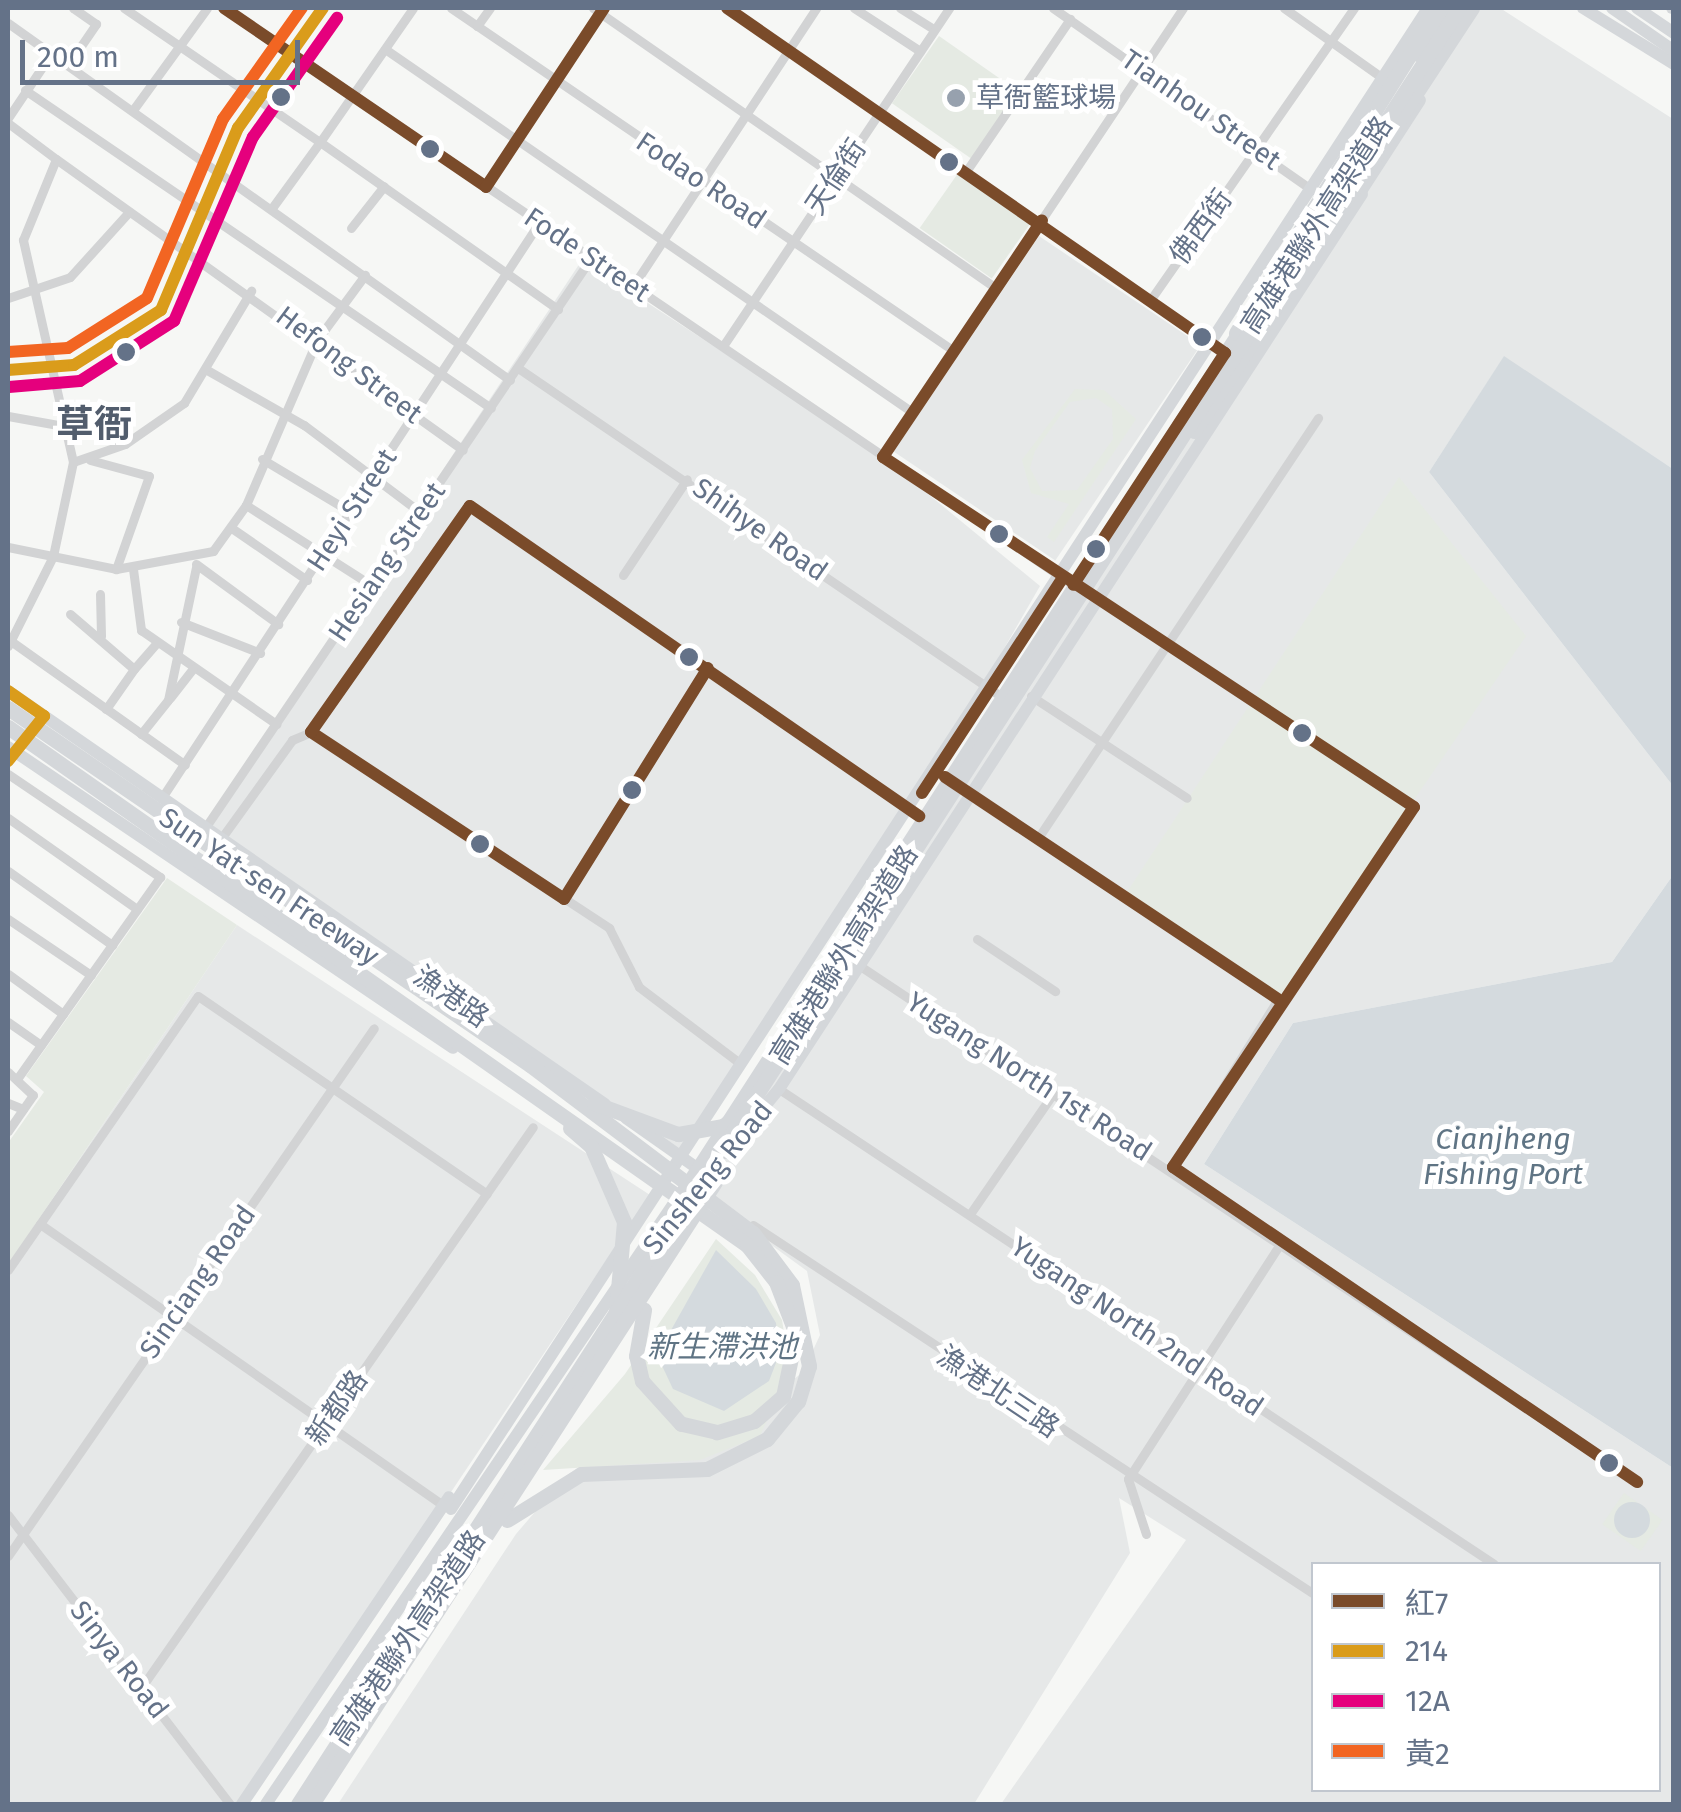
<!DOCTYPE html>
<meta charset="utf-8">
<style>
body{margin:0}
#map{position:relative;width:1681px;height:1812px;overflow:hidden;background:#f6f7f5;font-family:"Fira Sans","Noto Sans TC",sans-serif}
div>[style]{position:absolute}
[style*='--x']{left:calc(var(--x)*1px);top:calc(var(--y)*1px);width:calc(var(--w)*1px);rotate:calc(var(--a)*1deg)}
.built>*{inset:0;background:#e6e8e8;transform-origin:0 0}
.green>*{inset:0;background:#e5eae3;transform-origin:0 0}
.water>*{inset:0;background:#d4dade}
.round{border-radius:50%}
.street>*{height:9px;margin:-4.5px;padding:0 4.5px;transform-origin:4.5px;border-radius:4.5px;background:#d2d3d4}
.secondary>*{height:12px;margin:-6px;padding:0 6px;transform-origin:6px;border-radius:6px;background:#d4d7da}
.highway>*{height:15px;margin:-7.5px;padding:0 7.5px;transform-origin:7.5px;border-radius:7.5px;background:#d4d7da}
.bus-1>*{height:12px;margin:-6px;padding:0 6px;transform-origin:6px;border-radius:6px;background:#7a4b2a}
.bus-2>*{height:12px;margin:-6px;padding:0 6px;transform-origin:6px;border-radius:6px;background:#da9c1b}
.bus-3>*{height:12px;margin:-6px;padding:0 6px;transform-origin:6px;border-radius:6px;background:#e5007d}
.bus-4>*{height:12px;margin:-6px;padding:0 6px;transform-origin:6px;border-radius:6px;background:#f26522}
.dots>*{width:28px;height:28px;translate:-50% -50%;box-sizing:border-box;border:5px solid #fff;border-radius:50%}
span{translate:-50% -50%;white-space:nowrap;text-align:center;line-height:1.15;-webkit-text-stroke:10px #fff;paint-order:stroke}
.poi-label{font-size:28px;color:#647288}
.left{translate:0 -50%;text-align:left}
.street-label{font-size:28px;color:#647288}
.water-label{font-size:30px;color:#5f7484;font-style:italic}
.district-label{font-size:38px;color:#525d6d;font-weight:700}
.frame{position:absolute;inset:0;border:10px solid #647288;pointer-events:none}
.legend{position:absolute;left:1311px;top:1562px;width:350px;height:230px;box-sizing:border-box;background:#fff;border:2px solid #c1c7cf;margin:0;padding:12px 18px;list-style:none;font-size:30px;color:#647288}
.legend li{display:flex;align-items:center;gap:20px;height:50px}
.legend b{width:50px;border:2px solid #c1c7cf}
.scale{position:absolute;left:20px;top:40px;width:280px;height:45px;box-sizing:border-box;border:5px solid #647288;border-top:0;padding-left:12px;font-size:30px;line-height:35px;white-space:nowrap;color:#647288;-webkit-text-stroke:8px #fff;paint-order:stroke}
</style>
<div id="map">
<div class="built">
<i style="clip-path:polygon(evenodd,1462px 8px,1500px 8px,1673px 119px,1673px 469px,1504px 357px,1429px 472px,1673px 786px,1673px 875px,1612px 962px,1293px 1023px,1204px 1164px,1673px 1468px,1673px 1804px,1001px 1804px,1186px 1540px,1119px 1498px,1130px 1553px,974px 1804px,338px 1804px,516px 1534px,565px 1477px,632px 1427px,775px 1394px,803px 1372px,820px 1335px,807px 1271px,697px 1191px,1462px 8px,1314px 1564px,1658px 1564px,1658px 1790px,1314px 1790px,1314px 1564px)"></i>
<i style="left:1039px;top:236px;width:195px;height:260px;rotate:34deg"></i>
<i style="clip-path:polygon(582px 260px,883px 457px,1040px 586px,911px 810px,681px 1157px,206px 827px)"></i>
<i style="clip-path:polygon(237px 925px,650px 1195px,242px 1804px,8px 1804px,8px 1265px)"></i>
</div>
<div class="green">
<i style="left:939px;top:36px;width:97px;height:82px;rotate:35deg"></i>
<i style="left:961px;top:169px;width:88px;height:72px;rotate:35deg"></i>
<i style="clip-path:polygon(evenodd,1075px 389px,1104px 390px,1136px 419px,1054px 542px,1047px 537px,1069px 504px,1031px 493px,1022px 460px,1075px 389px,1096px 398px,1112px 409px,1113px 439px,1077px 490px,1042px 491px,1030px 468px,1035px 451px,1070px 402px,1096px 398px)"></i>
<i style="clip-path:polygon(1399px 477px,1526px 636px,1278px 999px,1125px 895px)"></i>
<i style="clip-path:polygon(167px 878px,237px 925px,8px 1265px,8px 1143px,44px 1092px,26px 1076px)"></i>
<i style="clip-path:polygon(716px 1239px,755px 1275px,782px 1320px,790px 1370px,760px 1436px,700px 1460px,543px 1470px,625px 1374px)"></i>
<i style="left:1624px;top:1493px;width:47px;height:38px;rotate:35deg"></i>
</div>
<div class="water">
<i style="clip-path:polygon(1504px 356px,1673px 469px,1673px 786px,1429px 472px)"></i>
<i style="clip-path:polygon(1673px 875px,1673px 1468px,1204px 1164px,1293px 1023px,1612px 962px)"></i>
<i style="clip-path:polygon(716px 1250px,756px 1289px,776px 1323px,779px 1355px,769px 1381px,724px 1411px,673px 1389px,657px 1355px)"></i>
<i class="round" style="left:1614px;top:1502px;width:36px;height:36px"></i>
</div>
<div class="street">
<i style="--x:124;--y:8;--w:237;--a:34.4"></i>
<i style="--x:320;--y:142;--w:163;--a:-55.2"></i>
<i style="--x:224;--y:8;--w:1027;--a:34.2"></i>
<i style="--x:451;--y:8;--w:609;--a:34.29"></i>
<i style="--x:593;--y:8;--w:491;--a:34.8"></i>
<i style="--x:727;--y:8;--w:606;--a:34.71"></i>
<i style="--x:854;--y:8;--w:79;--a:33.1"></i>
<i style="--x:900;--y:8;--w:40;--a:32"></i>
<i style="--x:1053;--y:8;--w:317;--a:35.1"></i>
<i style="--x:1284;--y:8;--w:123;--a:35.4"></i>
<i style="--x:8;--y:23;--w:616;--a:35.42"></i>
<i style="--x:477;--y:26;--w:22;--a:-54"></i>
<i style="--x:385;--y:49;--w:640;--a:34.56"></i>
<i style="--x:68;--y:65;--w:50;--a:-55.7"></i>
<i style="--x:96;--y:24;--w:28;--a:-145"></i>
<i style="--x:25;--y:90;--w:564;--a:34.31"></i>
<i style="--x:133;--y:110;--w:126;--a:-54"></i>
<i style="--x:8;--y:118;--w:77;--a:-56.1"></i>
<i style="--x:8;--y:123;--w:60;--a:36.9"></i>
<i style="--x:967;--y:170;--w:183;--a:-55.7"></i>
<i style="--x:486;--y:187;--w:214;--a:-56.6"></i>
<i style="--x:272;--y:208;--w:82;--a:-54"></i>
<i style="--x:320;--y:142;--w:291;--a:35.1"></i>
<i style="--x:351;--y:228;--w:53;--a:-51.8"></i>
<i style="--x:633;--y:286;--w:333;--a:-56.6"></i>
<i style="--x:8;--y:298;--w:65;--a:-18.7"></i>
<i style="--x:70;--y:277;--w:88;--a:-47.8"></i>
<i style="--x:1151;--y:299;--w:355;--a:-55.1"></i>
<i style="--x:723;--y:346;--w:407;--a:-56.2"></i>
<i style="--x:518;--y:368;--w:582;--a:34.21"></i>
<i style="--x:8;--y:370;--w:66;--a:-4.3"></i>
<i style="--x:74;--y:365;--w:103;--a:-32.3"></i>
<i style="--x:161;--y:310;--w:198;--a:-67.1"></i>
<i style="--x:238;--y:128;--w:147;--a:-54.7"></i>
<i style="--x:207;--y:370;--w:112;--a:29.6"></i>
<i style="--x:304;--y:425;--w:145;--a:36.9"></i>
<i style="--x:8;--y:416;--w:62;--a:10.2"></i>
<i style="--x:883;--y:457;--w:540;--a:-56.25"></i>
<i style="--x:262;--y:459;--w:104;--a:30.8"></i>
<i style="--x:90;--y:460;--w:61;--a:15.2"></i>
<i style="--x:149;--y:476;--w:99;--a:109.5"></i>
<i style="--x:73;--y:462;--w:55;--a:-19.1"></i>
<i style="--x:125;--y:444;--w:72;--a:-34.8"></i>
<i style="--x:184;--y:403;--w:131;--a:-59.1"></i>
<i style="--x:246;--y:505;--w:148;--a:32.6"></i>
<i style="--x:233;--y:529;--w:90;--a:34.6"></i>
<i style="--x:8;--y:547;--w:110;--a:11.5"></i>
<i style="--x:116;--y:569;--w:99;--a:-10.5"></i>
<i style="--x:213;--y:551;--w:57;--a:-54.3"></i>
<i style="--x:246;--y:505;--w:180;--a:-66.7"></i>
<i style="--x:317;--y:340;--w:81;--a:-53.6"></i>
<i style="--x:196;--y:564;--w:102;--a:36.2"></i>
<i style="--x:133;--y:569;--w:62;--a:82.5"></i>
<i style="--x:141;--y:630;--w:165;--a:34.8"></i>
<i style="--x:623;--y:575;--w:115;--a:-56.3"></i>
<i style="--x:100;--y:594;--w:42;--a:88.6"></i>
<i style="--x:70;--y:614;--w:84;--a:40.7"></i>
<i style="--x:134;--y:669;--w:49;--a:125"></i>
<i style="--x:181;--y:622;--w:85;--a:21.4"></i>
<i style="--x:8;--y:639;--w:217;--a:35.4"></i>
<i style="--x:8;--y:646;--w:101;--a:-63.4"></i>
<i style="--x:53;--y:556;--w:96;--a:-78"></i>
<i style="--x:73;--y:462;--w:228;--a:-102.7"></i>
<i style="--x:23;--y:240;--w:87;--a:-67.8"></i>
<i style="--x:56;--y:159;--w:500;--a:35.56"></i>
<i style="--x:134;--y:669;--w:35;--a:-49"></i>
<i style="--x:1031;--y:696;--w:186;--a:33.2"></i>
<i style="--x:170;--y:698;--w:37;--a:-52"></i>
<i style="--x:311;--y:732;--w:276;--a:-54.9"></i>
<i style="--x:470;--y:506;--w:532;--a:34.59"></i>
<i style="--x:141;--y:734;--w:43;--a:-51.5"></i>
<i style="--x:168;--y:700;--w:136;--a:-78.1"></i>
<i style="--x:8;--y:761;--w:33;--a:-52"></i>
<i style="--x:931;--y:768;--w:417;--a:33.7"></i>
<i style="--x:1278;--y:999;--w:198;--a:122"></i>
<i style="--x:8;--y:774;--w:184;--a:34.1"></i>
<i style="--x:160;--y:877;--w:247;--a:125.3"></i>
<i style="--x:163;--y:796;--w:685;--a:-56.73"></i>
<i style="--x:8;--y:818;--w:158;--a:35.2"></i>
<i style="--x:1038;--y:838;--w:505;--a:-56.31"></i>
<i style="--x:186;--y:856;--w:722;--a:-55.89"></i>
<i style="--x:202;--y:865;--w:154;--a:-54.2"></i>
<i style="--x:292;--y:740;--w:21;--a:-23"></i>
<i style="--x:311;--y:732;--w:357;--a:33.3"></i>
<i style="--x:609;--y:928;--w:66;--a:63"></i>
<i style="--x:639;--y:987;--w:123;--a:37.1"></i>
<i style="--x:8;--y:871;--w:128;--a:35.4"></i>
<i style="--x:564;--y:899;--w:272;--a:-58.1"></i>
<i style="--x:8;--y:919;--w:100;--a:34"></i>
<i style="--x:977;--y:939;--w:94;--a:33.7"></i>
<i style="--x:857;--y:964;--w:936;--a:33.59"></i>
<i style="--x:8;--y:974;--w:68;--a:36"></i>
<i style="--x:8;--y:1022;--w:40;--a:34.9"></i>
<i style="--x:8;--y:1072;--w:34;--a:43"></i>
<i style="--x:33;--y:1095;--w:44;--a:124.8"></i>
<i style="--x:779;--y:1089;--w:858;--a:33.6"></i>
<i style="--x:8;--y:1103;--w:16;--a:22"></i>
<i style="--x:970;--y:1214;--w:145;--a:-55.4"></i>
<i style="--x:40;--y:1224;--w:495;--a:34.9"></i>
<i style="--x:753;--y:1225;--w:671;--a:33.34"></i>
<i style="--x:8;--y:1270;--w:333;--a:-55.3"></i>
<i style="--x:198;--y:996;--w:350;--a:34.4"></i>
<i style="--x:8;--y:1515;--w:364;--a:52.5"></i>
<i style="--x:1146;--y:1534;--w:58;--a:-108.1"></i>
<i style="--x:1128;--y:1479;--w:283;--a:-57.1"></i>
<i style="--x:8;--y:1556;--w:642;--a:-55.27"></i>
<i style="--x:141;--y:1688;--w:684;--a:-55.06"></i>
</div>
<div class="secondary">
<i style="--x:1583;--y:8;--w:107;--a:31.6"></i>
<i style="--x:1612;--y:8;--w:75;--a:34.7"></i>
<i style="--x:1637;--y:8;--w:45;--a:34"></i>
<i style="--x:1672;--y:8;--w:2;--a:0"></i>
<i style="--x:1418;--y:56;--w:57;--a:-57.1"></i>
<i style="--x:1358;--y:196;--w:114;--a:-57.1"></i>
<i style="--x:8;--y:691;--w:726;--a:34.68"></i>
<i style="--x:8;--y:747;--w:537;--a:34.07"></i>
<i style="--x:626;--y:1118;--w:87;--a:35.2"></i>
<i style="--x:726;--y:1153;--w:83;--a:-50.4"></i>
<i style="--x:779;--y:1089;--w:1068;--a:-56.92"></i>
<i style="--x:451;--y:1509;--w:1791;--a:-56.94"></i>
<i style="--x:242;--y:1804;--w:370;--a:-56"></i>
<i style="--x:266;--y:1804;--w:753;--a:-55.82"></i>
<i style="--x:689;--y:1181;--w:1016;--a:-57.09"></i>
</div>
<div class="highway">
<i style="--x:1236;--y:333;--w:383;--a:-58"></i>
<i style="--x:1194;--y:431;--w:506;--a:-56.69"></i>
<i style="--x:8;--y:708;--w:632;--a:34.37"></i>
<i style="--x:530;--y:1065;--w:279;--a:37"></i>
<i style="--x:753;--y:1233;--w:65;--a:53.1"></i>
<i style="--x:792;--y:1285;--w:83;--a:78.1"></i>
<i style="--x:809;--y:1366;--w:37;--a:107"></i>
<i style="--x:798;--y:1401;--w:49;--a:129.2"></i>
<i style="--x:767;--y:1439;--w:67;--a:153.4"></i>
<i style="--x:707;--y:1469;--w:126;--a:177.7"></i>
<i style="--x:581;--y:1474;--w:87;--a:148.1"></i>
<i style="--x:8;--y:727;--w:902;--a:35.03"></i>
<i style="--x:747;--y:1245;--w:47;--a:51.9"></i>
<i style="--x:776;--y:1282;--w:56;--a:69"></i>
<i style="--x:796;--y:1334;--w:63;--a:101.8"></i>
<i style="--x:783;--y:1396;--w:38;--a:139"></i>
<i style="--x:754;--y:1421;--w:39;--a:163"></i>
<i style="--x:717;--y:1432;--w:37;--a:-167"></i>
<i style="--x:681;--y:1424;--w:58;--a:-132.2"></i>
<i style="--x:642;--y:1381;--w:26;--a:-103"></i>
<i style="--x:636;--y:1356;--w:47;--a:-80.1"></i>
<i style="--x:594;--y:1103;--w:90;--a:20.3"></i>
<i style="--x:678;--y:1134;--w:46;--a:-10.1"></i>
<i style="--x:723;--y:1126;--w:26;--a:-39"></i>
<i style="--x:570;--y:1128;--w:28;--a:41"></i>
<i style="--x:591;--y:1146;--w:83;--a:66.5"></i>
<i style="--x:624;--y:1222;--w:90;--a:95.1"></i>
<i style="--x:298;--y:1804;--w:2139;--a:-57.12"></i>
<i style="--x:312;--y:1804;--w:741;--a:-57.06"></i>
</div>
<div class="bus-1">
<i style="--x:224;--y:8;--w:317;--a:34.3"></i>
<i style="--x:727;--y:8;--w:606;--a:34.71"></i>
<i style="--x:1225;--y:353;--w:277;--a:123.2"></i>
<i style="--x:486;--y:187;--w:214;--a:-56.6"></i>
<i style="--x:883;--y:457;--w:636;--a:33.39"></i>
<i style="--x:883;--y:457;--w:285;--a:-56.1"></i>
<i style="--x:470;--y:506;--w:546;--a:34.62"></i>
<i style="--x:311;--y:732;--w:303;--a:33.4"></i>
<i style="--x:311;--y:732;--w:276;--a:-54.9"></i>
<i style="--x:945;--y:777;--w:400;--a:33.7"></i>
<i style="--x:922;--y:793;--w:256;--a:-56.8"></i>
<i style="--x:564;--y:899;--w:272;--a:-58.1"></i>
<i style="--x:1173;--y:1167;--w:561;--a:34.17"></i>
<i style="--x:1173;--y:1167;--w:433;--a:-56.2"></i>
</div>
<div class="bus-2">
<i style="--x:8;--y:370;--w:66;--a:-4.3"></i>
<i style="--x:74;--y:365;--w:103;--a:-32.3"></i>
<i style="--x:161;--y:310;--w:198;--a:-67.1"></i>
<i style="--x:238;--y:128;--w:147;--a:-54.7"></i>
<i style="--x:8;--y:691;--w:44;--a:34.8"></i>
<i style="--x:44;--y:716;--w:58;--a:128.7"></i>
</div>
<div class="bus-3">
<i style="--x:9;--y:387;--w:71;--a:-4.8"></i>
<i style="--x:80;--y:381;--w:112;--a:-32.6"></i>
<i style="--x:174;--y:321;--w:200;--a:-66.8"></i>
<i style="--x:253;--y:137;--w:146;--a:-54.8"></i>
</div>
<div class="bus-4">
<i style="--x:8;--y:352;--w:60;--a:-3.8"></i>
<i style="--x:68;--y:348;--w:93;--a:-32.3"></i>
<i style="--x:147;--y:298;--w:194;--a:-67"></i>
<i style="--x:223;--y:119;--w:136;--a:-54.6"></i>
</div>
<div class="dots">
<i style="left:281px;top:97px;background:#647288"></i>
<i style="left:956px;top:98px;background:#97a1ae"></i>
<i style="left:430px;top:149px;background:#647288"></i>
<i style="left:949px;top:162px;background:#647288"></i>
<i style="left:1202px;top:337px;background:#647288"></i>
<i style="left:126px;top:352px;background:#647288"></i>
<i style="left:999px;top:534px;background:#647288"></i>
<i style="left:1096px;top:549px;background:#647288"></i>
<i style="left:689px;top:657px;background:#647288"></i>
<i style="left:1302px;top:733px;background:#647288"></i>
<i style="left:632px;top:790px;background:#647288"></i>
<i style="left:480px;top:844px;background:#647288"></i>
<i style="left:1609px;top:1463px;background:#647288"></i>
</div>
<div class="poi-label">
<span class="left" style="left:976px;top:98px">草衙籃球場</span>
</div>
<div class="street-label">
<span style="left:1201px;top:110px;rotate:35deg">Tianhou Street</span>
<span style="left:836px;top:177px;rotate:-56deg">天倫街</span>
<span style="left:701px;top:181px;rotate:34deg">Fodao Road</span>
<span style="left:1317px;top:225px;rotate:-57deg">高雄港聯外高架道路</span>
<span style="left:1201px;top:227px;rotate:-54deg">佛西街</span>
<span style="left:587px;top:255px;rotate:34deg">Fode Street</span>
<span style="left:349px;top:365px;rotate:37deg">Hefong Street</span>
<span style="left:352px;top:510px;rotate:-57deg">Heyi Street</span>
<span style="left:760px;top:530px;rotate:35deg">Shihye Road</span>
<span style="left:387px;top:562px;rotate:-56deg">Hesiang Street</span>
<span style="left:269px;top:887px;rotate:34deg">Sun Yat-sen Freeway</span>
<span style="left:844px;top:955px;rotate:-58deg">高雄港聯外高架道路</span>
<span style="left:451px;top:997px;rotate:35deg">漁港路</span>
<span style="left:1029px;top:1077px;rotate:33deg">Yugang North 1st Road</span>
<span style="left:708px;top:1178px;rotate:-51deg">Sinsheng Road</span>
<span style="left:198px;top:1282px;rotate:-55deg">Sinciang Road</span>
<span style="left:1137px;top:1327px;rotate:34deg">Yugang North 2nd Road</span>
<span style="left:998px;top:1392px;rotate:34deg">漁港北三路</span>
<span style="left:337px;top:1408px;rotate:-55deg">新都路</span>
<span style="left:408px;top:1638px;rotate:-56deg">高雄港聯外高架道路</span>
<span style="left:119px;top:1660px;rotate:52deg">Sinya Road</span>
</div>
<div class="water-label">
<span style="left:1503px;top:1156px">Cianjheng<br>Fishing Port</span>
<span style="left:722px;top:1347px">新生滯洪池</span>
</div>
<div class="district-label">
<span style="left:94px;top:425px">草衙</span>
</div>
<div class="frame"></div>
<ul class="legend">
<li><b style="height:12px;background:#7a4b2a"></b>紅7</li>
<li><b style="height:12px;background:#da9c1b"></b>214</li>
<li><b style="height:12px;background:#e5007d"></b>12A</li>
<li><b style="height:12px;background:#f26522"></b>黃2</li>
</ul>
<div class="scale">200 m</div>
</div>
